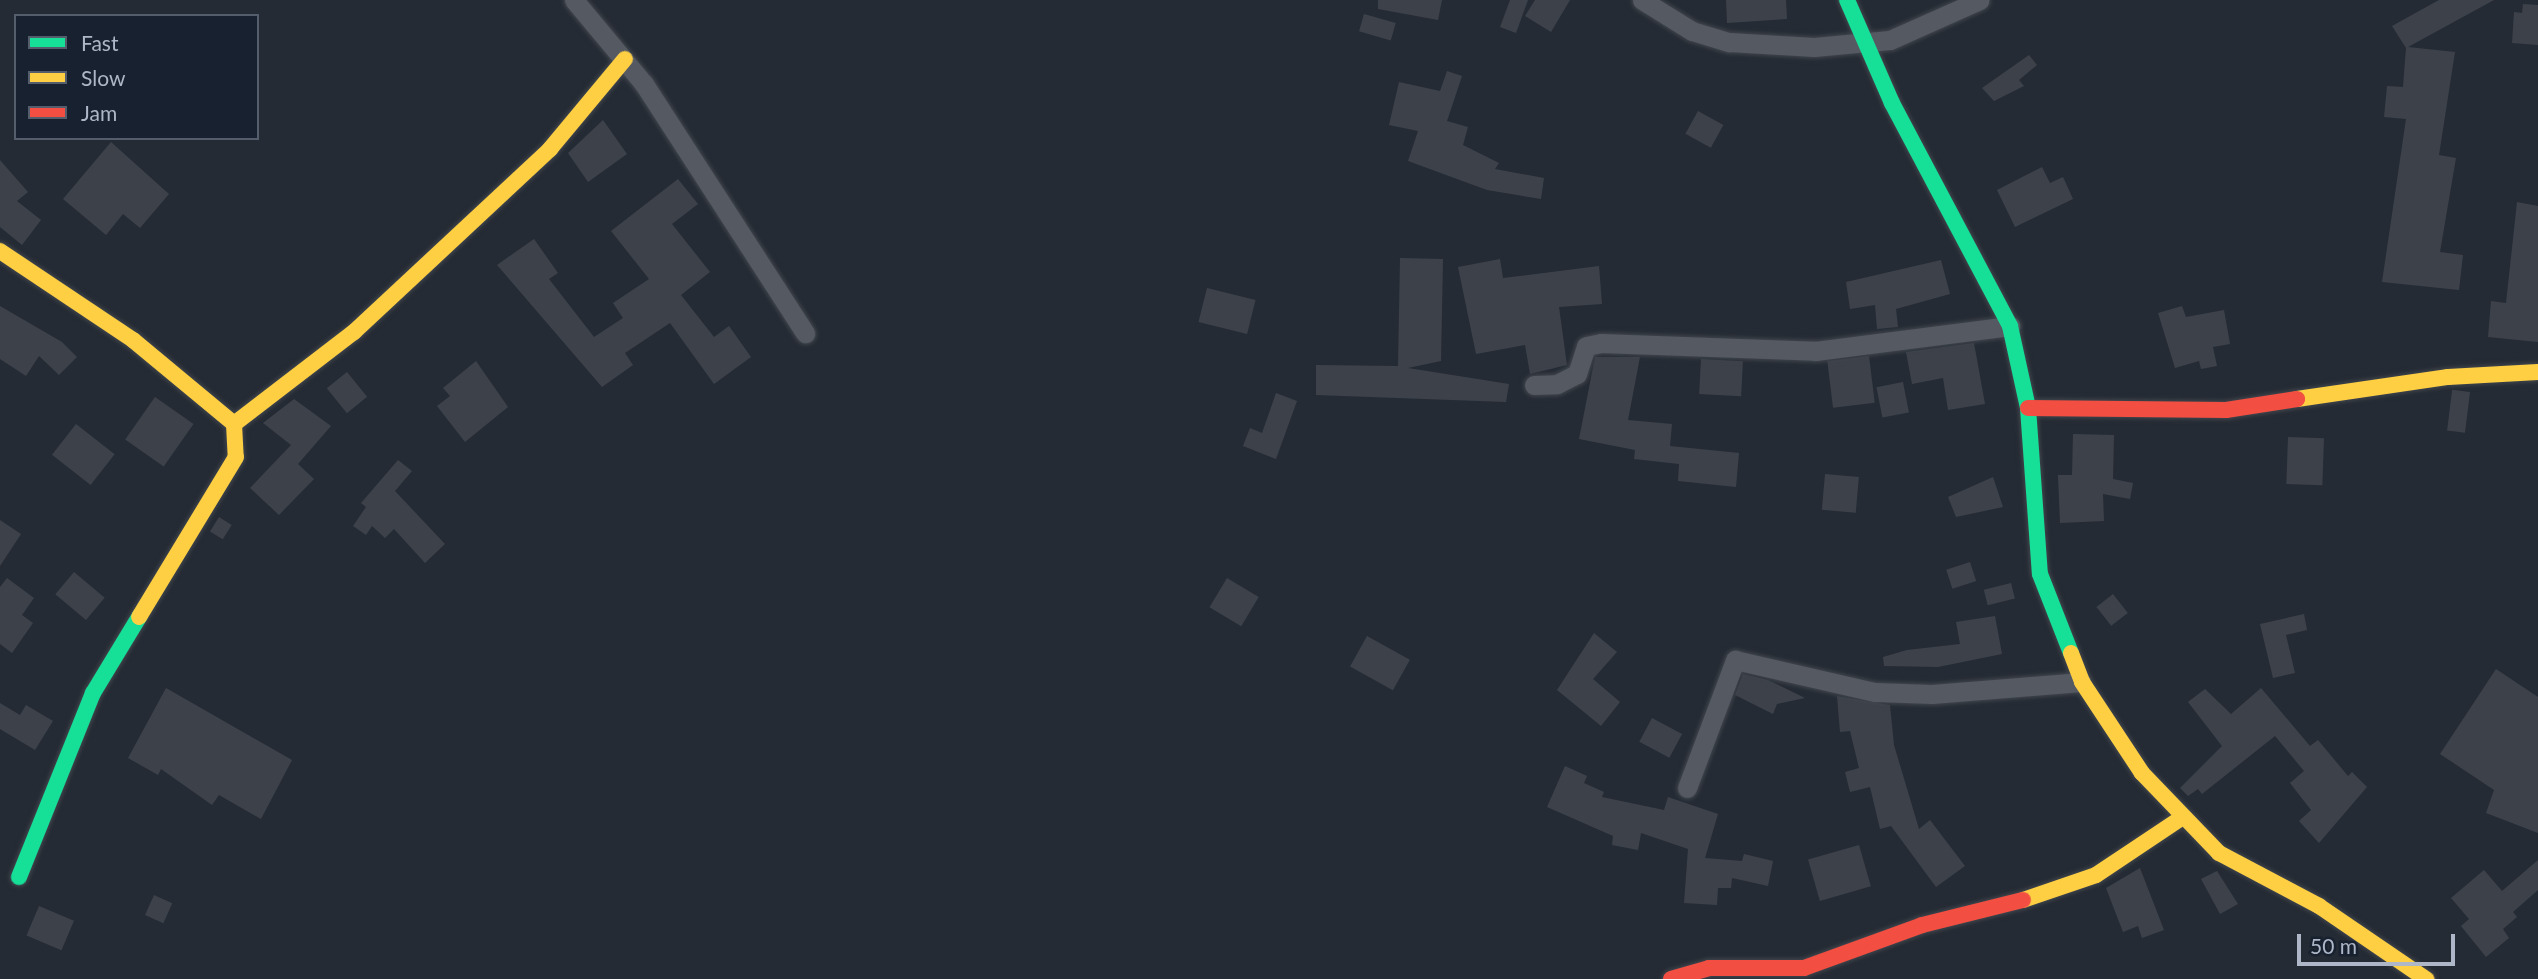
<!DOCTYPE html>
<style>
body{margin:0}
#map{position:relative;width:2538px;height:979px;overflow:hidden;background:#252b34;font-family:Lato,sans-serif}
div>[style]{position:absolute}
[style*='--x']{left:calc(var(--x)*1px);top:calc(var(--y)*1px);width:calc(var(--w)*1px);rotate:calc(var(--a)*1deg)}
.building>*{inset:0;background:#3d424a;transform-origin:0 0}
.roads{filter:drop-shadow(0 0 2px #41464d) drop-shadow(0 0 2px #41464d)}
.street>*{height:19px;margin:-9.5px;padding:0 9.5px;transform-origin:9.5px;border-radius:9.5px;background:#555a62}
.fast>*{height:16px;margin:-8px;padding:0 8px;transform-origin:8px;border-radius:8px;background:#16e098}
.slow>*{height:16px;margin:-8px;padding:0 8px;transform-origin:8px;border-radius:8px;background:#ffcf43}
.jam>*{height:16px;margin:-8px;padding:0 8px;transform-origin:8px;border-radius:8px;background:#f24e42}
span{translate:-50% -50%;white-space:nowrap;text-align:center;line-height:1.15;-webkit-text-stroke:5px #18212f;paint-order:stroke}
.legend{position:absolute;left:14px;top:14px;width:245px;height:126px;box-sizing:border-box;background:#18212f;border:2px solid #545d6c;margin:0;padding:9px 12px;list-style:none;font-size:21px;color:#adb7c7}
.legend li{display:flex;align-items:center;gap:14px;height:35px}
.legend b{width:35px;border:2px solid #545d6c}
.scale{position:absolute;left:2297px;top:934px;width:158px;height:32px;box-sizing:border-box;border:4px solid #adb7c7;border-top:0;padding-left:9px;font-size:21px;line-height:24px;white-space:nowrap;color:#adb7c7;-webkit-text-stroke:5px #18212f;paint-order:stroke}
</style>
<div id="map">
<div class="building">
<i style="clip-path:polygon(1378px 0,1442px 0,1438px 20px,1378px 9px)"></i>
<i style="clip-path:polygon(1510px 0,1528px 0,1516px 33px,1500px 27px)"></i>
<i style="clip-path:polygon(1535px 0,1570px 0,1551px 32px,1525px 16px)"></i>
<i style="clip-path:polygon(1726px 0,1786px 0,1787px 19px,1727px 23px)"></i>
<i style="clip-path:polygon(2439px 0,2494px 0,2408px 47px,2455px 52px,2439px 155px,2456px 158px,2440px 252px,2463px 255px,2459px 290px,2382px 282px,2406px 119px,2384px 117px,2387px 86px,2403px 87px,2406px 48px,2392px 26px)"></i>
<i style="clip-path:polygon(2523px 4px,2538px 5px,2538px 45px,2512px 43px,2514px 12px,2522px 13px)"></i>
<i style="left:1364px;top:14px;width:33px;height:18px;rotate:16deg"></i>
<i style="clip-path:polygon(2029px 55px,2037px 65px,2019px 80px,2024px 86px,1994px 101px,1982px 88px)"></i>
<i style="clip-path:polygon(1447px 71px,1462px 76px,1447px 121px,1468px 127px,1463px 145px,1499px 163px,1495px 169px,1544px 178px,1541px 199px,1487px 190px,1408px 161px,1418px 131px,1389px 125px,1399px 82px,1440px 91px)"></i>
<i style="left:1698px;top:111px;width:29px;height:26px;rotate:29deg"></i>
<i style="clip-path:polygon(603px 120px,627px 154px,588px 182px,568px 153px)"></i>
<i style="clip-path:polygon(111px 142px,169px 194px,140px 228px,123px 214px,106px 235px,63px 199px)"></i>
<i style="clip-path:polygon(0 160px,28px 192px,17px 201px,41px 220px,22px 245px,0 227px)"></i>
<i style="clip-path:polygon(2042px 167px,2050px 183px,2063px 177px,2073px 199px,2015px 227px,1997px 190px)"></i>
<i style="clip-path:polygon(678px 179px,698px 204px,672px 224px,710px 272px,681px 295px,714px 337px,729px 326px,751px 357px,714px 384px,670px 323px,625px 353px,633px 365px,602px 387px,497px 265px,534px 239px,558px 273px,549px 279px,594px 337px,623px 318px,613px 303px,649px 279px,611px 231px)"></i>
<i style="clip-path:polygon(2517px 202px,2538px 206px,2538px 342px,2488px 337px,2491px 301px,2506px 303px)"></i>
<i style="clip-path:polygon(1400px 258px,1443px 259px,1441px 361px,1408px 368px,1509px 384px,1506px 402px,1316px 395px,1316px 365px,1398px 366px)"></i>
<i style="clip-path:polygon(1500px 259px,1503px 278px,1599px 266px,1602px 304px,1559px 307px,1567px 365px,1530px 374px,1525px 345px,1476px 354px,1458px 267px)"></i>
<i style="clip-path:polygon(1941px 260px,1950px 294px,1896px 309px,1898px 327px,1877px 329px,1875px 305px,1850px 309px,1846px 282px)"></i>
<i style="left:1207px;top:288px;width:50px;height:35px;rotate:14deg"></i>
<i style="clip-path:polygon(0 306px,62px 342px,77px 357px,59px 375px,39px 356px,26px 376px,0 359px)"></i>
<i style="clip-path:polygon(2182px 306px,2186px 317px,2224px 310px,2230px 344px,2213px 347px,2217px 366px,2201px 369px,2199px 361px,2175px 368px,2158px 313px)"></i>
<i style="clip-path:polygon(1974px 343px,1985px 404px,1948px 410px,1943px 378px,1912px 384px,1906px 352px)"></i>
<i style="left:1869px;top:356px;width:47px;height:42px;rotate:83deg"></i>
<i style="clip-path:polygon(1595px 357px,1640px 357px,1628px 420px,1672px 424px,1670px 446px,1739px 453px,1736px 487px,1678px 481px,1679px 464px,1634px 459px,1635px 450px,1579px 439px)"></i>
<i style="left:1701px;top:359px;width:42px;height:35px;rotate:3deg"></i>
<i style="clip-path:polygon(476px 361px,508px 407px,465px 442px,437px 406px,450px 396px,443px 388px)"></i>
<i style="left:347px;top:372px;width:32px;height:26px;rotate:51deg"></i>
<i style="left:1903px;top:382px;width:31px;height:27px;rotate:79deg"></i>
<i style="left:2470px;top:392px;width:41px;height:18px;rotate:97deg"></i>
<i style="clip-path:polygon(1276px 393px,1297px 401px,1276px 459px,1243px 446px,1250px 428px,1262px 433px)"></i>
<i style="left:155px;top:397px;width:47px;height:52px;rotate:35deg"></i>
<i style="clip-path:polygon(294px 399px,331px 426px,298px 464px,314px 479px,279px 515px,250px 488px,291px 445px,263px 423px)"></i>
<i style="left:76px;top:424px;width:49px;height:39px;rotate:38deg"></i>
<i style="clip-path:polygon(2073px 434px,2114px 435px,2113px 479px,2133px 483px,2130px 499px,2103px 494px,2104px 521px,2060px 523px,2058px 475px,2072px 475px)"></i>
<i style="left:2288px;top:437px;width:36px;height:47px;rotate:2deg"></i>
<i style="clip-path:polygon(398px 460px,412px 471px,395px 491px,445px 544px,425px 563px,394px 529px,385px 538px,372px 526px,366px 535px,353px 526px,366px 507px,361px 503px)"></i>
<i style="left:1825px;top:474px;width:34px;height:36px;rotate:5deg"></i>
<i style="clip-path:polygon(1993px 477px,2003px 507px,1956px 517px,1948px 497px)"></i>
<i style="left:219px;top:517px;width:15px;height:17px;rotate:32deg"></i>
<i style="clip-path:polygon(0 520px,21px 534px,0 566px)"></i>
<i style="left:1970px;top:562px;width:20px;height:25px;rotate:72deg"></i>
<i style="left:74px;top:572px;width:40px;height:29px;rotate:40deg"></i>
<i style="clip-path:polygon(7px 578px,34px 598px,22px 615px,33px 623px,12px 653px,0 644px,0 587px)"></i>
<i style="left:1227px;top:578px;width:37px;height:34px;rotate:31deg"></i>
<i style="left:2011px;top:583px;width:16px;height:28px;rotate:76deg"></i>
<i style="left:2113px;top:594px;width:24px;height:21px;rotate:52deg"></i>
<i style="clip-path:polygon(2304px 614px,2307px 630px,2286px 635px,2295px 673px,2273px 678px,2260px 624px)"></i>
<i style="clip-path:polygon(1995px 616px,2002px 654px,1938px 667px,1884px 666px,1883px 657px,1907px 650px,1960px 644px,1956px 622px)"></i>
<i style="clip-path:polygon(1594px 633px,1617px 652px,1593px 679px,1620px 702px,1601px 726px,1557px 690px)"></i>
<i style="left:1367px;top:636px;width:49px;height:35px;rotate:29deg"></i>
<i style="clip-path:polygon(2496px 669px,2538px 697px,2538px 833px,2486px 813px,2494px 790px,2440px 754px)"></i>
<i style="clip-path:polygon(1743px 674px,1768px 680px,1805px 698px,1777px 704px,1773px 714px,1735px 695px)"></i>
<i style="clip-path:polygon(166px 688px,292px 760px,261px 819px,219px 795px,212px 805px,161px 769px,158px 775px,128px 758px)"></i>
<i style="clip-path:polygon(2261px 688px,2310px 746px,2318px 740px,2348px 776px,2352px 772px,2367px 787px,2319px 843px,2299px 821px,2311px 810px,2290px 783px,2304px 771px,2275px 736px,2202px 794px,2198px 789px,2188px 796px,2180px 788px,2222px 746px,2188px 702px,2205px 689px,2231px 714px)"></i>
<i style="clip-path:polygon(1837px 696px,1890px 705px,1894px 745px,1919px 829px,1930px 820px,1965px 866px,1936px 887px,1891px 826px,1880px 829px,1870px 787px,1850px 792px,1845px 772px,1859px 768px,1850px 731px,1840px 732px)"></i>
<i style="clip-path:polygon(0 703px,20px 715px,26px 705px,53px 721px,35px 750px,0 729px)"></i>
<i style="left:1652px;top:718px;width:34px;height:27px;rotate:28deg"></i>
<i style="clip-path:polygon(1565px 766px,1587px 776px,1584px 783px,1604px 792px,1602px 797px,1664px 810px,1668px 797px,1718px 814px,1705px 858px,1742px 861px,1744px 854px,1773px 861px,1768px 886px,1732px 878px,1731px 888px,1718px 888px,1717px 905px,1684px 903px,1688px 849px,1641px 833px,1638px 850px,1612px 845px,1613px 836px,1547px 807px)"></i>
<i style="left:1859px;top:845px;width:43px;height:53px;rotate:74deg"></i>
<i style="clip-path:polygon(2538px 860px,2538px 890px,2513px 912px,2517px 917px,2503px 929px,2509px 938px,2486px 957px,2461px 926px,2469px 919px,2451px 898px,2484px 870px,2502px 891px)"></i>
<i style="clip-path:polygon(2140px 868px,2164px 930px,2142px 938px,2138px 926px,2123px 932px,2106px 888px)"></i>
<i style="clip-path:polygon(2217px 871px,2238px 904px,2220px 914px,2201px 879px)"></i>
<i style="left:154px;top:895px;width:20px;height:22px;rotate:24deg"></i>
<i style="left:39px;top:906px;width:38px;height:32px;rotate:23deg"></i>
</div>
<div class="roads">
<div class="street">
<i style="--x:574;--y:0;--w:109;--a:50.2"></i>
<i style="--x:644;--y:84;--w:297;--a:57.1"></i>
<i style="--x:1642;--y:0;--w:59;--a:31.8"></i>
<i style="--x:1692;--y:31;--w:39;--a:17"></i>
<i style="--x:1729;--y:42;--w:85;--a:3.4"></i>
<i style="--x:1814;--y:47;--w:76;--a:-5.3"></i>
<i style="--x:1890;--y:40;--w:98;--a:-24"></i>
<i style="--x:1534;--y:385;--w:23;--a:-2"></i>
<i style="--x:1557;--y:384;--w:22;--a:-27"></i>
<i style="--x:1577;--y:374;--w:29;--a:-72"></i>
<i style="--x:1586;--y:346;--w:15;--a:-11"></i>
<i style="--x:1601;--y:343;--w:214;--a:2.1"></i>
<i style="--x:1815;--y:351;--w:197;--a:-7.3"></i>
<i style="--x:1687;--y:788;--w:137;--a:-69.4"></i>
<i style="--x:1735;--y:660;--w:144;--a:12.9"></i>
<i style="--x:1875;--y:692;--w:57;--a:2"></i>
<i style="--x:1932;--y:694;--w:150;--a:-4.6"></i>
</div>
<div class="fast">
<i style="--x:1847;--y:0;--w:112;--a:66.4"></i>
<i style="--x:1892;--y:103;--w:252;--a:62.1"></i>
<i style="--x:2010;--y:326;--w:84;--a:77.6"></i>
<i style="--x:2028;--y:408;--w:166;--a:85.9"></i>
<i style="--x:2040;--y:574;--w:85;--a:68.6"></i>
<i style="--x:19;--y:877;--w:198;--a:-68.1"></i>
<i style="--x:93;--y:693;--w:89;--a:-58.8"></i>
</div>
<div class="slow">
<i style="--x:0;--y:251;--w:160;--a:33.8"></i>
<i style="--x:133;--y:340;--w:131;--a:39.7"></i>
<i style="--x:234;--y:424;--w:33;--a:87"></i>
<i style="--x:236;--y:457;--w:187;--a:121.2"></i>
<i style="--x:2297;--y:399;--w:153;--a:-8.3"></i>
<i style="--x:2448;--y:377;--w:90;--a:-3.2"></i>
<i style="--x:234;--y:424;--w:151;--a:-37.5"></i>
<i style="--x:354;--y:332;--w:268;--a:-43"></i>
<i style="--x:550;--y:149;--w:117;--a:-50.2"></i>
<i style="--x:2071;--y:653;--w:31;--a:69"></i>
<i style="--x:2082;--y:682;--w:109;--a:56.6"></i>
<i style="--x:2142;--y:773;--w:111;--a:46.1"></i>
<i style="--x:2219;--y:853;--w:113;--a:27.9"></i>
<i style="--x:2319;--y:906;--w:130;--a:34.3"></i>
<i style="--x:2023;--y:900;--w:77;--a:-18.9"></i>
<i style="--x:2096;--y:875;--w:101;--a:-33.7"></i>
</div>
<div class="jam">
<i style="--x:2028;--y:408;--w:198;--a:0.6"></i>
<i style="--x:2226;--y:410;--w:72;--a:-8.8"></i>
<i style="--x:1671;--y:979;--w:40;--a:-16"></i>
<i style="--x:1709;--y:968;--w:95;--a:0"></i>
<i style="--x:1804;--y:968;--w:126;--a:-20"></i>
<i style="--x:1922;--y:925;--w:104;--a:-13.9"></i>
</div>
</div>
<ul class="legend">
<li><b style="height:9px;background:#16e098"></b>Fast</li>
<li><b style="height:9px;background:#ffcf43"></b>Slow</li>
<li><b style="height:9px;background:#f24e42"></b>Jam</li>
</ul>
<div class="scale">50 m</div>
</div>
